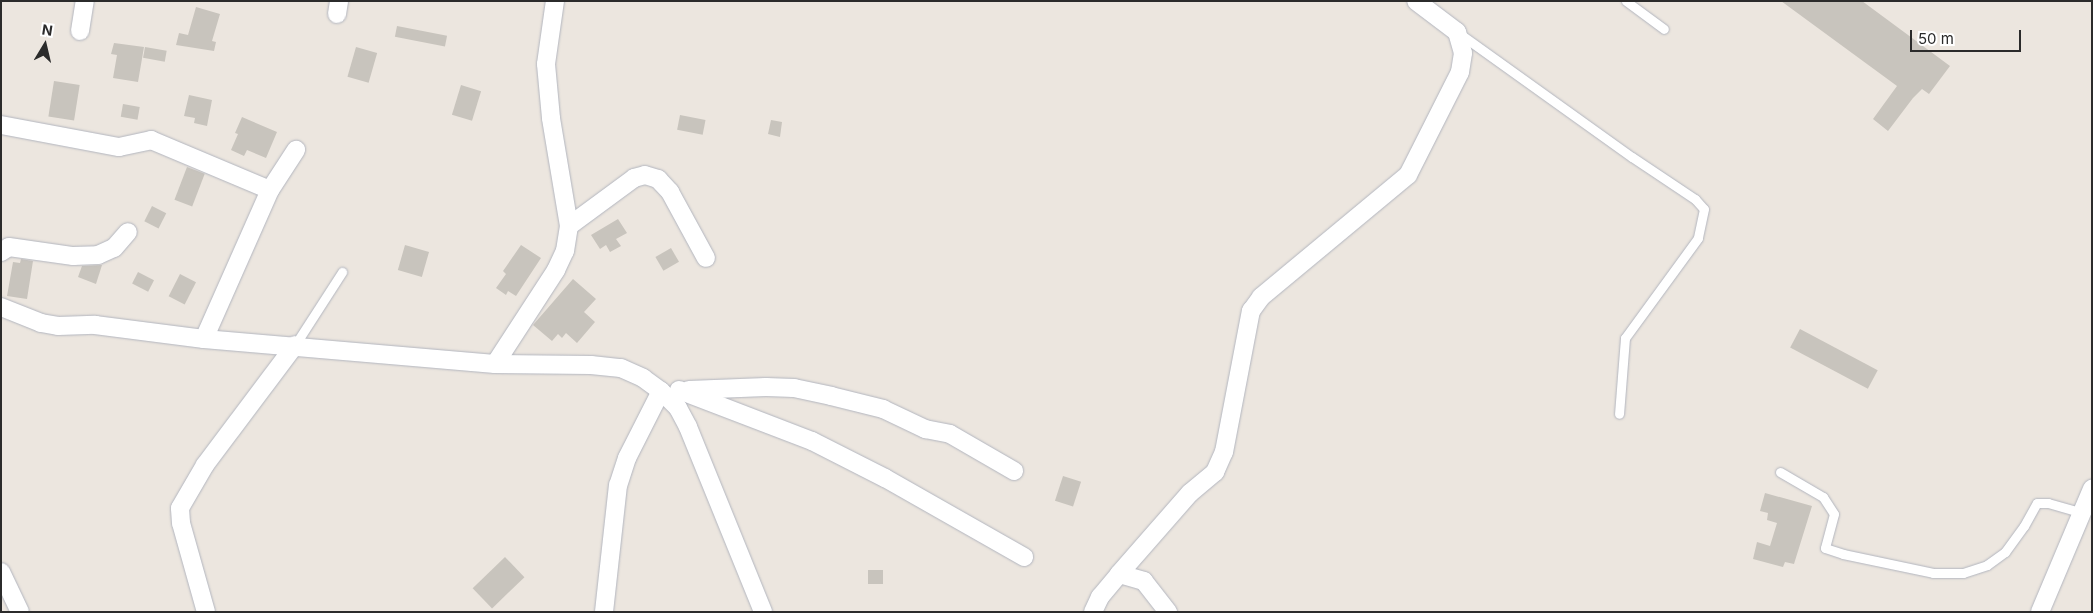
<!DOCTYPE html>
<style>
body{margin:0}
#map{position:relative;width:2093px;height:613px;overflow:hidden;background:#ece6df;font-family:Inter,sans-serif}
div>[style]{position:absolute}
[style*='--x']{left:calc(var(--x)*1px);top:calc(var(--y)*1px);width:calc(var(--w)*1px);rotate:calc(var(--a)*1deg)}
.building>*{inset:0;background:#c8c4bd;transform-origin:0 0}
.roads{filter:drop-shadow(0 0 1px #b2b5be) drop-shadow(0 0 1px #b2b5be)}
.service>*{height:9px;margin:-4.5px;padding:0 4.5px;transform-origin:4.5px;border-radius:4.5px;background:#fff}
.minor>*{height:18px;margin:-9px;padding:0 9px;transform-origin:9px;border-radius:9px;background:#fff}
span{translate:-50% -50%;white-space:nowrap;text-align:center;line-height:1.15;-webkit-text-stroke:5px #fff;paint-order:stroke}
.frame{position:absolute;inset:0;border:2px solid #2b2b2b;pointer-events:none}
.north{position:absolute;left:20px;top:20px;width:50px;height:50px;-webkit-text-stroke:4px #fff;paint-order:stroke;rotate:9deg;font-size:14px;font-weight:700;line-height:20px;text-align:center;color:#2b2b2b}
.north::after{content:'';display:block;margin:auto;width:18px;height:22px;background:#2b2b2b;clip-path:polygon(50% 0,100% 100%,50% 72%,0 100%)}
.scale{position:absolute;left:1910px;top:30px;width:111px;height:22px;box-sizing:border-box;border:2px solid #2b2b2b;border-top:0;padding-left:6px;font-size:15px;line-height:18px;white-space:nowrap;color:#2b2b2b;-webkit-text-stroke:4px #fff;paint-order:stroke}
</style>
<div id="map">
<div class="building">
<i style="clip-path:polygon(1781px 1px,1862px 1px,1950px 66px,1929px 94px,1922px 89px,1913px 98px,1888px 131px,1873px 119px,1897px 86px)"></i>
<i style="clip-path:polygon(196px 7px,220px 14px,212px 41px,216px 42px,214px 51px,176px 45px,179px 33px,188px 35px)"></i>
<i style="left:397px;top:26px;width:51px;height:11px;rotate:11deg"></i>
<i style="clip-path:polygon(114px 43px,144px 47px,138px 82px,113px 78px,117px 55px,111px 54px)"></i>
<i style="left:145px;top:47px;width:22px;height:11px;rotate:10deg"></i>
<i style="left:356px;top:47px;width:22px;height:31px;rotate:16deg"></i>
<i style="left:54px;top:81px;width:26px;height:36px;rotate:9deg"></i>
<i style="left:461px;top:85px;width:21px;height:31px;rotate:17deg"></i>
<i style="clip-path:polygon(189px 95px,212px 100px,207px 126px,194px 123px,195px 118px,184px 116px)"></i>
<i style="left:123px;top:104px;width:17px;height:13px;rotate:10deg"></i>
<i style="left:680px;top:115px;width:26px;height:15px;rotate:11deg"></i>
<i style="clip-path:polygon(242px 117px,277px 132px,266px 158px,247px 150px,244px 156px,231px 150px,238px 134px,235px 133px)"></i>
<i style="clip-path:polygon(771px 120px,782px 122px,780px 137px,768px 134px)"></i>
<i style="left:187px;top:167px;width:19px;height:35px;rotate:21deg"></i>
<i style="left:152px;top:206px;width:16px;height:17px;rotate:27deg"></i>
<i style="clip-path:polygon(618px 219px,627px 233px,616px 239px,621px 246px,610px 252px,606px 245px,600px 249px,591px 235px)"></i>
<i style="left:405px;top:245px;width:25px;height:26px;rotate:16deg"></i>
<i style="clip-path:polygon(521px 245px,541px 258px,516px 296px,508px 291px,506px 295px,496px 288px,506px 274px,503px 271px)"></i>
<i style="left:671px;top:248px;width:16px;height:18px;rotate:60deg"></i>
<i style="clip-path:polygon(21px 259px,33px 261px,27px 299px,7px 296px,13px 262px,20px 263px)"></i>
<i style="clip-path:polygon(102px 265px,96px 284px,78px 277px,82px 266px)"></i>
<i style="left:138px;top:272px;width:18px;height:13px;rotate:27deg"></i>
<i style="left:180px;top:274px;width:18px;height:25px;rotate:27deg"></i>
<i style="clip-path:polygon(573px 279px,596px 299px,584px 312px,595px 322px,577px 343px,566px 333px,562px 338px,558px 334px,552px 341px,533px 325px)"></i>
<i style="left:1800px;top:329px;width:88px;height:21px;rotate:28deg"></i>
<i style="left:1063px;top:476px;width:19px;height:26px;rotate:18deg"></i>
<i style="clip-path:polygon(1765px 493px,1812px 506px,1794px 564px,1785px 562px,1783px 567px,1753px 559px,1757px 542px,1770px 546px,1777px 523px,1767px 520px,1768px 513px,1760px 511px)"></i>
<i style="left:505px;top:557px;width:28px;height:45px;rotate:46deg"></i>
<i style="left:868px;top:570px;width:15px;height:14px"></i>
</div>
<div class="roads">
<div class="service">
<i style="--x:1626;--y:1;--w:47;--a:36.4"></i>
<i style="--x:1460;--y:34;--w:211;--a:35.6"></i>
<i style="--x:1632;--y:157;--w:76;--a:33.7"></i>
<i style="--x:1695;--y:199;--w:13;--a:48"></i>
<i style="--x:1704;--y:209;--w:30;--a:102"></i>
<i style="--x:1698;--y:238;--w:124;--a:126.1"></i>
<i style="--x:1625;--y:338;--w:76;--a:94.5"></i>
<i style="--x:295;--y:345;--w:87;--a:-57.2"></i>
<i style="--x:1780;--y:472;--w:50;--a:30.2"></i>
<i style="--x:1823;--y:497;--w:20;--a:57"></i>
<i style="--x:1834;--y:514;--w:35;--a:105"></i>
<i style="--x:1825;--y:548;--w:19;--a:18"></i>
<i style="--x:1843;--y:554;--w:92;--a:11.9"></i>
<i style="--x:1933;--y:573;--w:30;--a:0"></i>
<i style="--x:1963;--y:573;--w:25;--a:-18"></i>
<i style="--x:1987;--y:565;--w:22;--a:-36"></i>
<i style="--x:2005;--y:552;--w:32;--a:-54"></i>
<i style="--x:2024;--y:526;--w:26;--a:-61"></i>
<i style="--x:2037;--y:503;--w:11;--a:0"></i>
<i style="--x:2048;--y:503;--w:36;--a:16"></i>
</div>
<div class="minor">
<i style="--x:337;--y:14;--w:13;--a:-81"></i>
<i style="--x:80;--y:31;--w:30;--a:-81"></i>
<i style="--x:1;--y:125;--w:120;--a:10.6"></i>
<i style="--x:119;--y:147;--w:33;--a:-12"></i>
<i style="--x:151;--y:140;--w:129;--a:22.8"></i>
<i style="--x:569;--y:226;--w:81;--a:-36.4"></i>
<i style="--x:634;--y:178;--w:11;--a:-15"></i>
<i style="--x:645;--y:175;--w:14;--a:17"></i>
<i style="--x:658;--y:179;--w:18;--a:47"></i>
<i style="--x:670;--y:192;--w:75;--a:61.4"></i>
<i style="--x:1;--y:252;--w:9;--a:-32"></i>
<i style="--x:9;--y:247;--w:65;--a:8"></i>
<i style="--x:73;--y:256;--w:25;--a:-2"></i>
<i style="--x:98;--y:255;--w:17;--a:-24"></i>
<i style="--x:114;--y:248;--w:21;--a:-49"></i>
<i style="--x:1;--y:307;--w:43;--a:21.8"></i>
<i style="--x:41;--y:323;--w:17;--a:10"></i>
<i style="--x:58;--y:326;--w:37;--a:-2"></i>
<i style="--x:95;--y:325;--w:110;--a:7.3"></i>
<i style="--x:204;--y:339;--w:292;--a:4.9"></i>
<i style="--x:495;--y:364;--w:96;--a:0.6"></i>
<i style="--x:591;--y:365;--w:30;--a:6"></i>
<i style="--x:621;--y:368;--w:24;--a:24"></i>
<i style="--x:643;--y:378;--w:22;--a:36"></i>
<i style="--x:661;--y:391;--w:75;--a:116.9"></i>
<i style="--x:627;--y:458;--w:28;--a:108"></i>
<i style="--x:618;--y:485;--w:128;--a:96.3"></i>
<i style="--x:204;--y:339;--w:163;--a:-66.1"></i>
<i style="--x:270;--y:190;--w:48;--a:-57"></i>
<i style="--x:495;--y:364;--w:112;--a:-57"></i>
<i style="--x:556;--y:270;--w:21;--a:-65"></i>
<i style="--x:565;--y:251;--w:25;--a:-81"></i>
<i style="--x:569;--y:226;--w:109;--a:-99.5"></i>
<i style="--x:551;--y:118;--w:54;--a:-95.3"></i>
<i style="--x:546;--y:64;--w:64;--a:-81.9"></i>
<i style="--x:679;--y:390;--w:142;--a:21"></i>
<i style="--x:812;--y:441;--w:82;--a:26.9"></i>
<i style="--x:885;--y:478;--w:160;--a:29.6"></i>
<i style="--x:689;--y:390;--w:77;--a:-2.2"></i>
<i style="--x:766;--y:387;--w:28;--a:2"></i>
<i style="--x:794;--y:388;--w:38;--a:12"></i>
<i style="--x:831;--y:396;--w:54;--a:14"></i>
<i style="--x:883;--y:409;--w:47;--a:25.5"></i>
<i style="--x:925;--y:429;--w:25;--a:11"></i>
<i style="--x:950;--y:434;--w:74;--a:30"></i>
<i style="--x:661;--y:391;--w:24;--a:45"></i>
<i style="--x:678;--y:408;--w:21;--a:62"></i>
<i style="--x:688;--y:427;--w:200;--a:67.9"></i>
<i style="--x:1;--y:572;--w:44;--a:64.6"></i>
<i style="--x:206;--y:612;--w:92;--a:-105.7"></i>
<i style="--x:181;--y:523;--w:15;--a:-94"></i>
<i style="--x:180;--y:508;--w:50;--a:-59.8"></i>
<i style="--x:205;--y:465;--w:150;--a:-53.1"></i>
<i style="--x:1093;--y:612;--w:17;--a:-65"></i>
<i style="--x:1100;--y:597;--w:30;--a:-50"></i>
<i style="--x:1168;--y:612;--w:39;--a:-128"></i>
<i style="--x:1144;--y:581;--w:26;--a:-164"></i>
<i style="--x:1119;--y:574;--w:108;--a:-48.8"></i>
<i style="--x:1190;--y:493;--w:33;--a:-40"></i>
<i style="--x:1215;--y:472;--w:22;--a:-66"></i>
<i style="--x:1224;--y:452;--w:144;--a:-79.2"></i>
<i style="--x:1251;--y:311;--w:17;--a:-54"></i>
<i style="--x:1261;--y:297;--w:191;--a:-39.7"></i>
<i style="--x:1408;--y:175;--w:115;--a:-63.2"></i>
<i style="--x:1460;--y:72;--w:19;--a:-81"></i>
<i style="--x:1463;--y:53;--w:22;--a:-106"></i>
<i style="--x:1457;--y:32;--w:51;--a:-142.9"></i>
<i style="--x:2040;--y:612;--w:134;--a:-67.1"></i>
</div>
</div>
<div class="frame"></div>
<div class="north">N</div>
<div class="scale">50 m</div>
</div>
